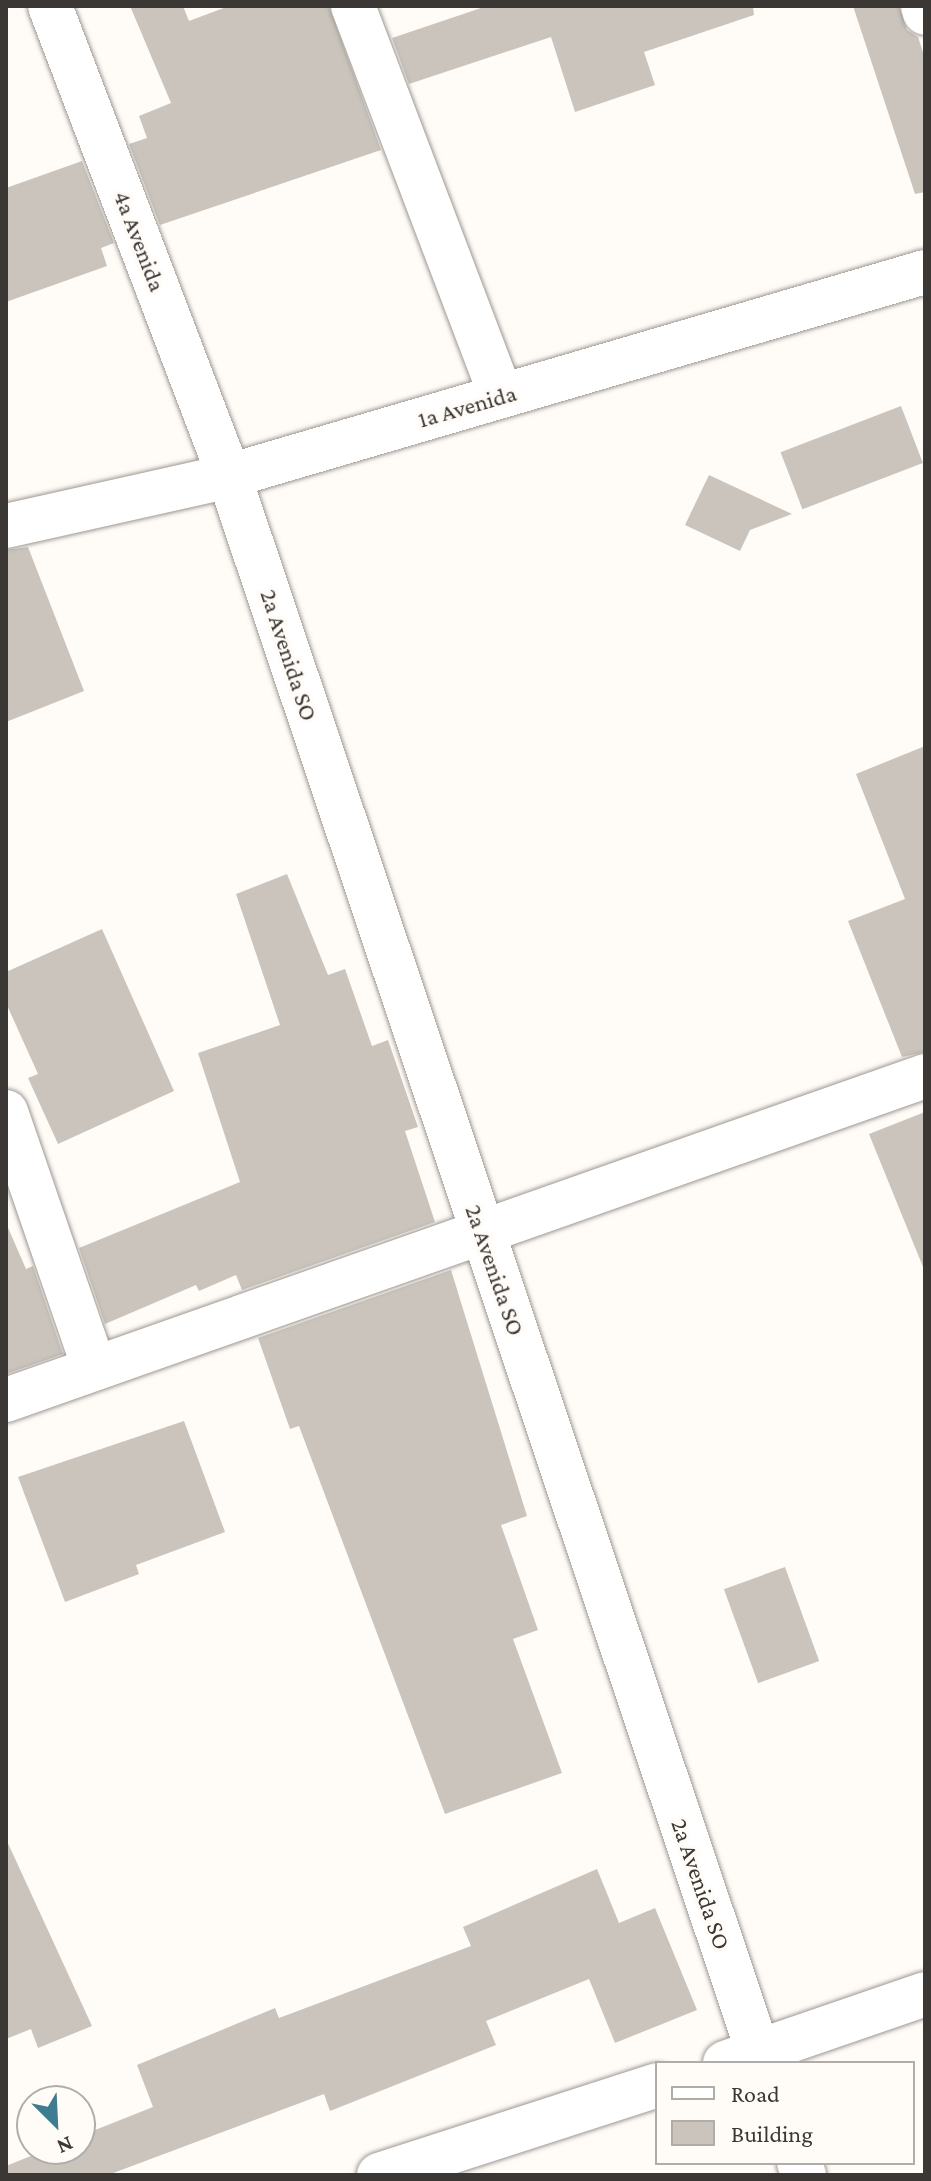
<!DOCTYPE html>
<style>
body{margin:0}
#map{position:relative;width:931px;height:2181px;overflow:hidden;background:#fffbf7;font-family:"Crimson Pro",serif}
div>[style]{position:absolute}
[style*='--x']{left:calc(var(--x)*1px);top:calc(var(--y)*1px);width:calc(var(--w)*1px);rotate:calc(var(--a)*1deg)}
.building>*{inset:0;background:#cac4bd;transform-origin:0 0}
.roads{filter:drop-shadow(0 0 2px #9e9891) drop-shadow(0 0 2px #9e9891)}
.minor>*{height:44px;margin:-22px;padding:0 22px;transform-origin:22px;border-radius:22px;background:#fff}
span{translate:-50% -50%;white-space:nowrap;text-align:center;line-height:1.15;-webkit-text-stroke:7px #fffbf7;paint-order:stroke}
.street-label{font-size:24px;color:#3a3735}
.frame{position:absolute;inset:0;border:8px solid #3a3735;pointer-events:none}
.legend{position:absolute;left:655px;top:2061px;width:260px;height:104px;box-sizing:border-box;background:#fffbf7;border:2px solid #b0ada9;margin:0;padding:10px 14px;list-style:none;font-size:24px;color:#3a3735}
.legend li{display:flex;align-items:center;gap:16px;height:40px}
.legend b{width:40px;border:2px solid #b0ada9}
.north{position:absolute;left:16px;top:2085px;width:80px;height:80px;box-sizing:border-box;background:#fffbf7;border:2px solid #b0ada9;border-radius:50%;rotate:156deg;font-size:22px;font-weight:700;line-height:32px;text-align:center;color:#3a3735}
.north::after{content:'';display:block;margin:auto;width:28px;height:36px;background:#3e7d91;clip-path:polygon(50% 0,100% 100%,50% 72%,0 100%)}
</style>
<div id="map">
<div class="building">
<i style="clip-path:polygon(130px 6px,183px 6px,189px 21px,229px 6px,329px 6px,381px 150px,160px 225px,129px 144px,147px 138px,139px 116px,171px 103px)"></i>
<i style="clip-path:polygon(487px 6px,753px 6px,754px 15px,644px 52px,655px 85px,575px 112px,551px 37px,409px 84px,392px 38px)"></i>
<i style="clip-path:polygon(853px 6px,899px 6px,907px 30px,918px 37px,925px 58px,925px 192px,915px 194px)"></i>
<i style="clip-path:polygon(82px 161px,114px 243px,101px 248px,107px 266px,6px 302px,6px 188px)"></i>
<i style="left:901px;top:406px;width:61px;height:129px;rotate:69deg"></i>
<i style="clip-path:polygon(709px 475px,792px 514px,750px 530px,740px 551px,685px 525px)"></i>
<i style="clip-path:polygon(28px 547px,84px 691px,6px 722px,6px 550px)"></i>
<i style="clip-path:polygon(925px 746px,925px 1052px,902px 1057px,848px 921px,905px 899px,856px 774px)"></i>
<i style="clip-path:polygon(287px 874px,328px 975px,345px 969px,372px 1046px,388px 1040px,418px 1127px,405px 1131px,435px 1222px,242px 1290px,236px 1275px,199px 1291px,196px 1285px,105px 1324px,79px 1248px,240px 1182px,198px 1053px,280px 1025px,236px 894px)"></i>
<i style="clip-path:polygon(102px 929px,174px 1091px,58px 1144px,28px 1078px,38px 1074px,6px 1003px,6px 972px)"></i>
<i style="clip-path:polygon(925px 1112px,925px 1267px,923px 1267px,869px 1134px)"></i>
<i style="clip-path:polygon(6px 1223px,26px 1269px,33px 1266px,63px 1354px,6px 1374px)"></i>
<i style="clip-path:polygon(451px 1270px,527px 1516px,501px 1525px,538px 1630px,513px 1639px,562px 1773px,445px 1814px,299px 1426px,290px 1429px,258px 1338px)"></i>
<i style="clip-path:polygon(184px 1421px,225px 1532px,136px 1565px,139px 1574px,65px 1602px,18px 1477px)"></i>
<i style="left:785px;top:1567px;width:100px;height:65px;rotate:70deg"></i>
<i style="clip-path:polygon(6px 1839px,92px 2026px,38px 2048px,31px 2029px,6px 2039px)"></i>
<i style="clip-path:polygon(597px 1869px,619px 1923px,655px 1908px,697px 2010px,615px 2043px,589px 1979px,486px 2021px,496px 2045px,330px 2111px,324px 2094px,108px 2175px,6px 2175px,6px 2166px,48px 2149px,80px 2149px,80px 2136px,153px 2107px,137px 2065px,275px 2008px,279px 2018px,471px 1946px,463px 1927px)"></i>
</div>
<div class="roads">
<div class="minor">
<i style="--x:50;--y:6;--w:503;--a:69.15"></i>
<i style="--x:229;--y:476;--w:1674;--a:71.44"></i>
<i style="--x:353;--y:6;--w:417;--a:69.2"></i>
<i style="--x:923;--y:6;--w:7;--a:74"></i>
<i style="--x:6;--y:526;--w:229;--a:-12.6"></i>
<i style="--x:229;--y:476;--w:725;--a:-16.34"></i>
<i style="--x:6;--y:1112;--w:271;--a:71"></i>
<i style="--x:6;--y:1400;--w:974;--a:-19.42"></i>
<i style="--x:725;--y:2063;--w:212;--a:-19"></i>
<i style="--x:799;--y:2163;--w:13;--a:67"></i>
<i style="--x:379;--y:2175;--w:292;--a:-17.9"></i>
</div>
</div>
<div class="street-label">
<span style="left:140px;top:241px;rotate:69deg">4a Avenida</span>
<span style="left:467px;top:406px;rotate:-16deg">1a Avenida</span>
<span style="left:289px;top:655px;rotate:72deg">2a Avenida SO</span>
<span style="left:495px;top:1270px;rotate:71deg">2a Avenida SO</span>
<span style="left:701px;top:1884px;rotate:71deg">2a Avenida SO</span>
</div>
<div class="frame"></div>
<ul class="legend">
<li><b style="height:10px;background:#fff"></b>Road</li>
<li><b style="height:22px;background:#cac4bd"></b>Building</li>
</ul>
<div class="north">N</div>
</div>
